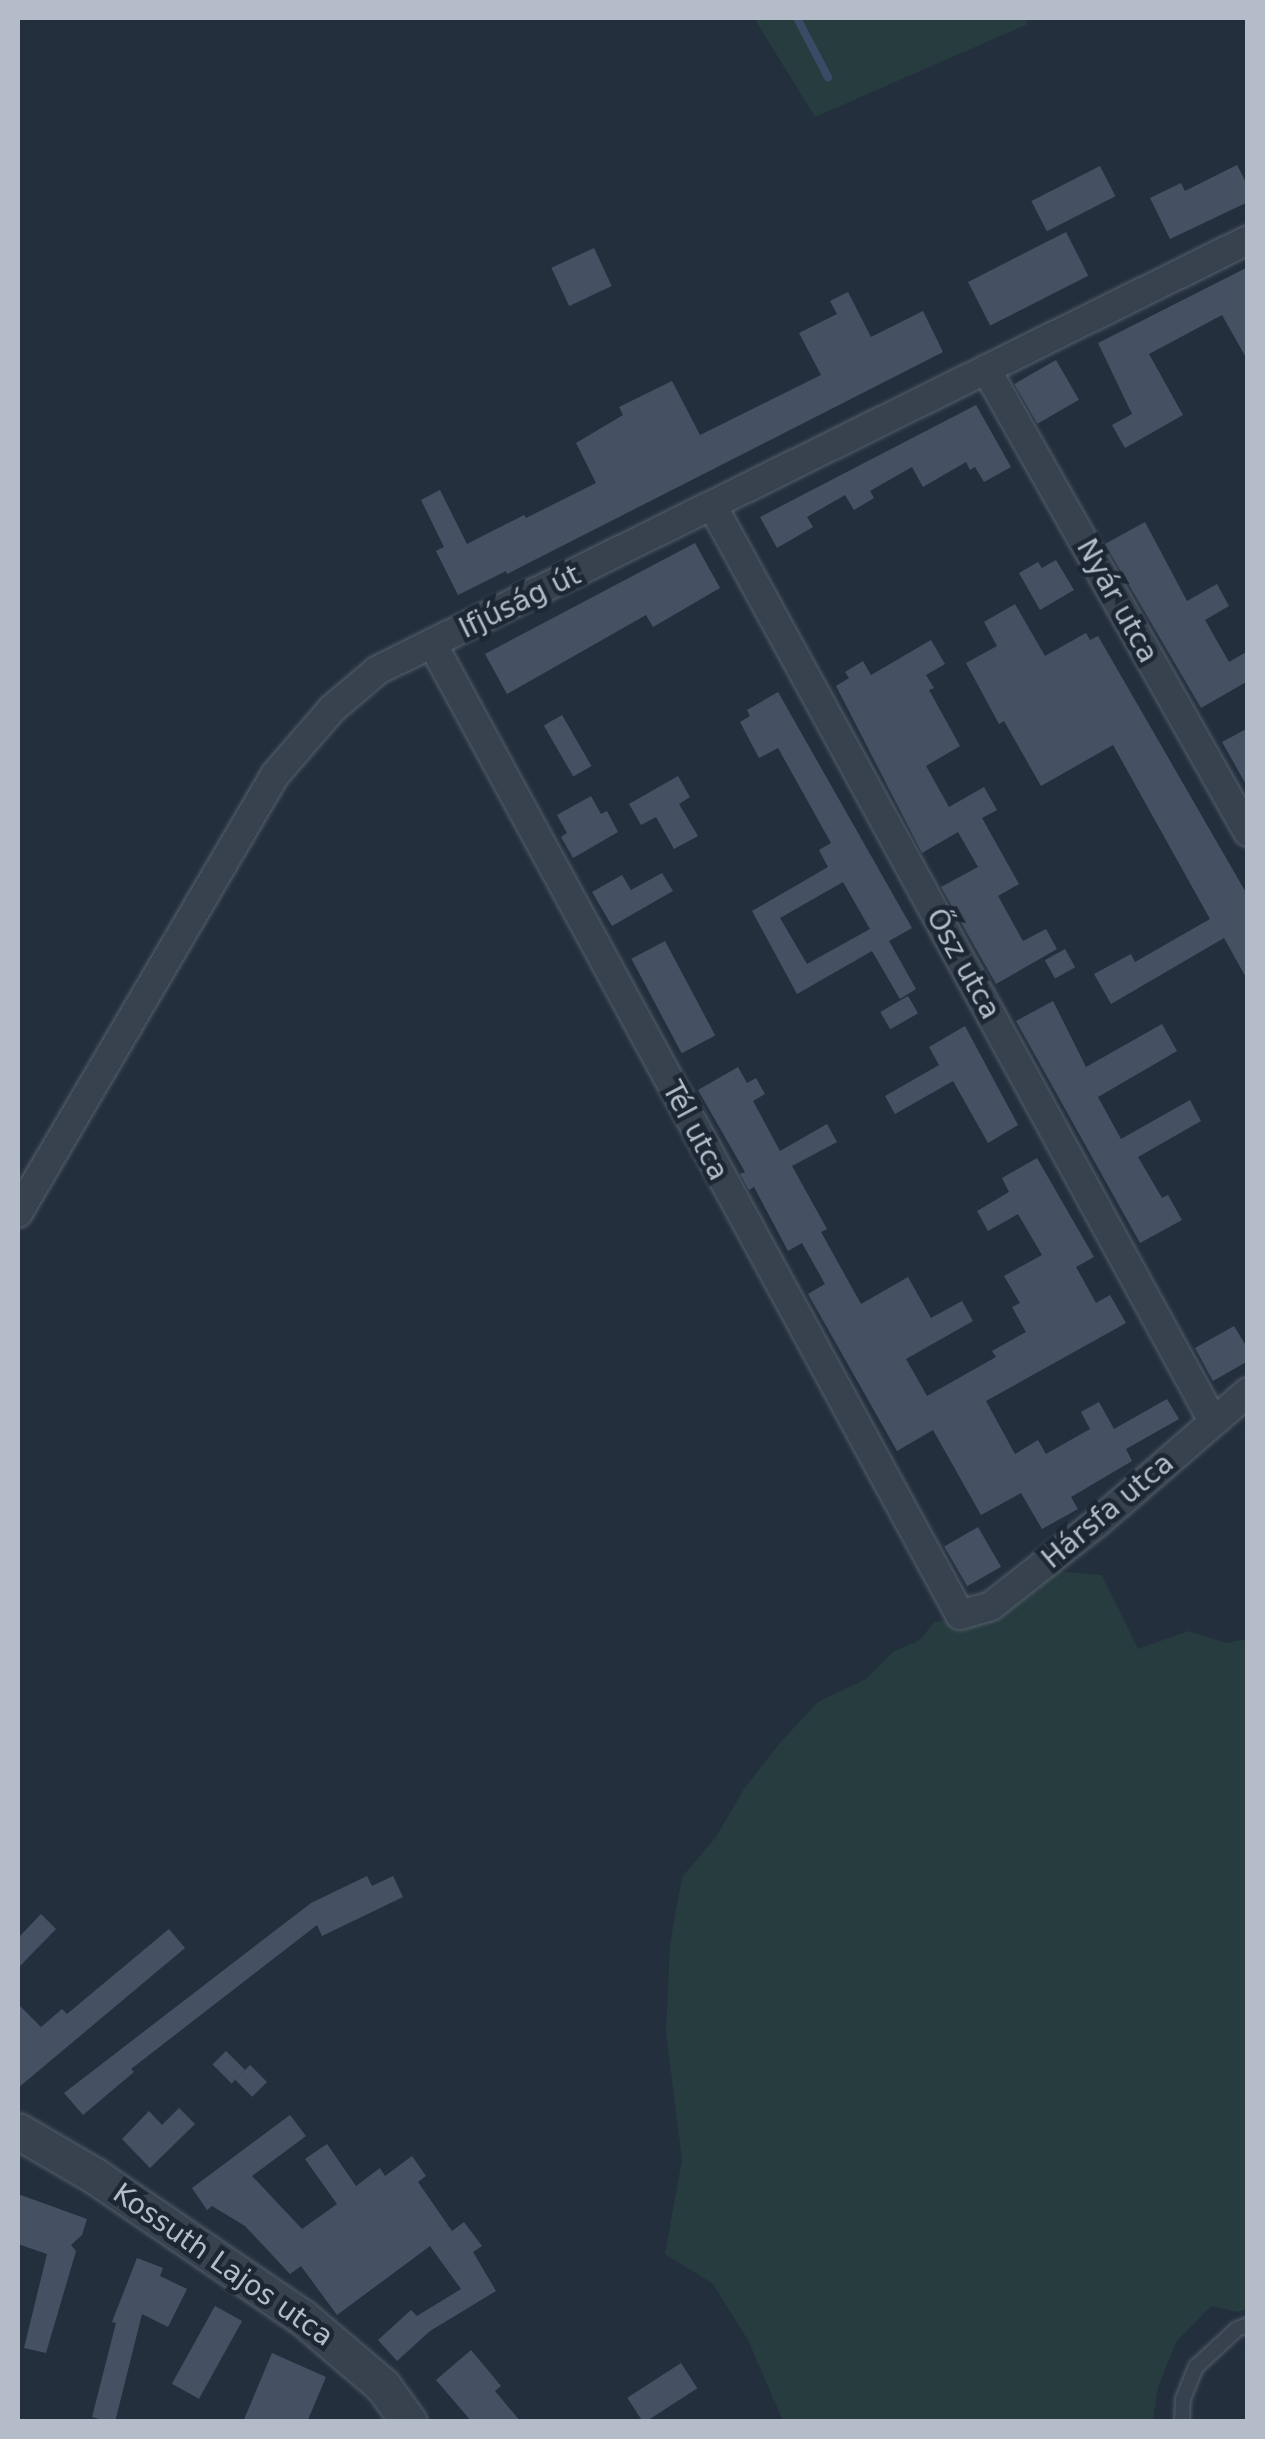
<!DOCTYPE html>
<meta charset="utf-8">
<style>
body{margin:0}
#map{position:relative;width:1265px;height:2439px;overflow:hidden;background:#242f3e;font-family:"DejaVu Sans",sans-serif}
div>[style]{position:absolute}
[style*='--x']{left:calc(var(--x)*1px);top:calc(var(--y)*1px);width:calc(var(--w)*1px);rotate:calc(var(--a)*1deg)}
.green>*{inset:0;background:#263c3f}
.stream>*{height:8px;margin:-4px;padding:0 4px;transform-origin:4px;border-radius:4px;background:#394c67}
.building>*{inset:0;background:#455162;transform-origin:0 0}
.roads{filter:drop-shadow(0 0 2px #565f6c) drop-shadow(0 0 2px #565f6c)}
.service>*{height:14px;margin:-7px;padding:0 7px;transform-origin:7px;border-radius:7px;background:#38414e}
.minor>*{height:28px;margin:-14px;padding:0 14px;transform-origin:14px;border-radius:14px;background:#38414e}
.tertiary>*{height:35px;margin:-17.5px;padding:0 17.5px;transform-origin:17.5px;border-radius:17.5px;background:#38414e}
span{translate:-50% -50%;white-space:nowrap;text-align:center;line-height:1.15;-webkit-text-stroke:9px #1d2633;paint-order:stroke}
.street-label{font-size:28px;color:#b4bcc9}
.frame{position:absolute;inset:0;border:20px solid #b4bcc9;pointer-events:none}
</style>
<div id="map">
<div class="green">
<i style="clip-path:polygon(754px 18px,1024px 18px,1028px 24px,815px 117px)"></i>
<i style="clip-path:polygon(1054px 1571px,1102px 1575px,1138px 1649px,1188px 1631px,1226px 1643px,1247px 1639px,1247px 2309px,1238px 2312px,1211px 2306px,1176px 2342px,1158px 2387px,1153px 2421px,783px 2421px,748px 2340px,712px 2283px,665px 2254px,682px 2160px,666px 2032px,670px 1944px,682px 1877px,716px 1837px,744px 1789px,779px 1744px,818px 1702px,866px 1679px,893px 1652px,920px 1640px,934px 1622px,973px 1616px)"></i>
</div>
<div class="stream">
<i style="--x:797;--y:18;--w:67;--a:62.3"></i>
</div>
<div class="building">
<i style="clip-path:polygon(1237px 165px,1248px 186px,1248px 202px,1170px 239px,1150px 198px,1181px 183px,1185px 191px)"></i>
<i style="left:1100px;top:166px;width:34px;height:77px;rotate:63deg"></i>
<i style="left:1066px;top:232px;width:49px;height:110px;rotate:63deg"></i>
<i style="left:594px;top:248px;width:42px;height:47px;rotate:65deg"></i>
<i style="clip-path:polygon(1248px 267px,1248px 361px,1222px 315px,1149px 354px,1183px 415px,1125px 448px,1112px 425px,1132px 414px,1098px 343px)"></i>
<i style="clip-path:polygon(848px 292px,871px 337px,923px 311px,943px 352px,507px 574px,506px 571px,458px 595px,436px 551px,444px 547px,421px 500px,440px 490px,467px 544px,524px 515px,526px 518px,596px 483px,576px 443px,623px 415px,619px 407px,672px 381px,700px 435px,821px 375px,799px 333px,837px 314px,830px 301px)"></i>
<i style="left:1056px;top:360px;width:46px;height:48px;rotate:60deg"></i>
<i style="clip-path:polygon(976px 405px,1011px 467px,984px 482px,975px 467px,970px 470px,966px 462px,923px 487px,912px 467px,870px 491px,874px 498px,854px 510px,845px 495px,807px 517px,813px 527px,777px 548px,760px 517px)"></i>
<i style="clip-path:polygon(1145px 522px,1187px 601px,1217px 584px,1229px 606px,1205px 620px,1229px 662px,1248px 651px,1248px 681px,1201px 708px,1105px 544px)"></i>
<i style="clip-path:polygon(695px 543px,720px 588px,653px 627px,646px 615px,507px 694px,485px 654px)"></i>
<i style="clip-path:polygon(1056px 560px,1074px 590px,1040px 610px,1019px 573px,1038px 562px,1042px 568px)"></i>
<i style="clip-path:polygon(1015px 604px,1045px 656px,1086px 633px,1090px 640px,1098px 636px,1248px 896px,1248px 981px,1224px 938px,1111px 1004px,1094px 974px,1131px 954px,1135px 962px,1210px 919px,1113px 745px,1041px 786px,1004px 721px,999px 724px,966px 663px,997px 646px,984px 622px)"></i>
<i style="clip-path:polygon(931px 640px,945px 664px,926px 675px,934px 688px,929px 690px,960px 746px,926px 766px,949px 807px,984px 787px,997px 810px,982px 818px,1019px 884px,998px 896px,1023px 941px,1046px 929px,1057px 949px,996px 984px,941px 887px,978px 867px,958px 832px,922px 853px,836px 686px,849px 678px,845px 672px,863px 661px,871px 675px)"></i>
<i style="clip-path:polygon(evenodd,778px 692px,912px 928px,889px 941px,916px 989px,900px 999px,872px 951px,797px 994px,752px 911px,828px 867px,819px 850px,831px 843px,778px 748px,759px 758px,740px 722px,750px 716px,747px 710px,778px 692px,843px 882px,870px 929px,807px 964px,780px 918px,843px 882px)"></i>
<i style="left:562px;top:715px;width:59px;height:21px;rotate:60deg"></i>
<i style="clip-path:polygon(1248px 728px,1248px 788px,1222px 742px)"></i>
<i style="clip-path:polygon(678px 776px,690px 797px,679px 804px,698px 836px,674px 849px,656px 817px,641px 825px,629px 804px)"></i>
<i style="clip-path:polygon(591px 796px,601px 814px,607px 811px,618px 832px,573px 858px,561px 837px,567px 833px,557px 815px)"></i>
<i style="clip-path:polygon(662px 873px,673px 891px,612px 926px,592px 892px,622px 875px,631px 890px)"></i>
<i style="left:665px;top:941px;width:107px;height:38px;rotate:62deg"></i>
<i style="left:1065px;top:949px;width:21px;height:23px;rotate:61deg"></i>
<i style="left:908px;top:996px;width:20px;height:32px;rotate:60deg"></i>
<i style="clip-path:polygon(1053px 1001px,1086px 1067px,1162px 1024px,1177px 1051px,1098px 1097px,1121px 1139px,1190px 1100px,1201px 1121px,1138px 1157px,1162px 1198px,1168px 1195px,1182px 1220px,1140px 1243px,1016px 1021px)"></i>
<i style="clip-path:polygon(965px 1026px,1018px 1125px,988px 1143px,953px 1081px,895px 1114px,885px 1096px,939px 1065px,929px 1047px)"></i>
<i style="clip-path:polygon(738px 1067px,747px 1083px,756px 1078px,765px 1094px,753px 1101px,780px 1151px,827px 1124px,837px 1142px,792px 1166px,827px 1229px,821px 1232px,861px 1304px,908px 1277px,931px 1318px,962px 1301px,973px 1321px,906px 1359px,927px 1396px,996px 1357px,992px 1351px,1026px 1332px,1012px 1307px,1020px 1303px,1004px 1276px,1042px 1255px,1018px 1214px,988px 1231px,977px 1211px,1009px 1192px,1002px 1178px,1037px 1158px,1094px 1257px,1076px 1267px,1096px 1303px,1110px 1295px,1126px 1323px,986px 1401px,1015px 1454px,1038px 1440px,1046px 1454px,1090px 1429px,1081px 1412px,1099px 1402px,1114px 1429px,1167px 1399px,1179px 1419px,1126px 1449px,1132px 1461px,1071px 1497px,1078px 1509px,1042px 1529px,1021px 1493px,981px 1515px,933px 1430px,897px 1451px,808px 1294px,825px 1284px,802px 1243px,788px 1251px,754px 1187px,749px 1190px,740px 1174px,745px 1172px,698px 1090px)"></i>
<i style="clip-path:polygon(1234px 1326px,1248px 1349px,1248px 1361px,1213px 1381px,1195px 1348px)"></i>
<i style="left:978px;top:1527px;width:46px;height:39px;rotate:60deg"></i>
<i style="clip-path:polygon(367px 1876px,372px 1886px,393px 1876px,403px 1897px,322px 1936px,317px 1925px,131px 2069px,134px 2072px,83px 2115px,64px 2093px,311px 1903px)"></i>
<i style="clip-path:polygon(41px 1914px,56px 1929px,18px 1968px,18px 1938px)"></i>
<i style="clip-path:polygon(169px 1929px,185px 1948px,18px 2088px,18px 2004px,41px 2027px,62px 2009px,67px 2014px)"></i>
<i style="left:226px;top:2051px;width:27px;height:19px;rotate:45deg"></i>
<i style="left:250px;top:2065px;width:24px;height:21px;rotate:45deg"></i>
<i style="clip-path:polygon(179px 2108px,195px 2124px,150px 2168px,122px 2139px,149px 2111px,162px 2125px)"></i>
<i style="clip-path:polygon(290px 2115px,306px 2136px,252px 2176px,302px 2229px,337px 2204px,305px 2159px,327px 2144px,356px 2186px,380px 2168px,385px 2176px,412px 2156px,426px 2176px,418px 2182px,452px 2231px,464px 2222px,482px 2246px,473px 2252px,496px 2291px,430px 2331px,397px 2361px,378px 2340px,411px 2310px,417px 2316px,461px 2289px,430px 2246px,337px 2315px,301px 2266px,290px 2274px,245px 2226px,212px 2206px,207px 2210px,192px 2188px)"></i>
<i style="clip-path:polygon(18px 2194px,87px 2219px,82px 2235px,71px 2245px,76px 2251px,46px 2353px,24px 2348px,47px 2254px,18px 2244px)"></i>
<i style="clip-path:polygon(137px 2258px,163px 2268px,160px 2276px,187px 2289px,168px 2327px,142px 2314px,115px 2422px,110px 2422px,92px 2417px,116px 2323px,112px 2322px)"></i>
<i style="left:215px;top:2306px;width:31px;height:89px;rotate:29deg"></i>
<i style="clip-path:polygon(471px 2350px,501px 2386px,495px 2391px,521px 2422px,472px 2422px,436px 2380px)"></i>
<i style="clip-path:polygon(272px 2353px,326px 2377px,307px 2422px,243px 2422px)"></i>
<i style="left:681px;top:2363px;width:30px;height:64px;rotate:57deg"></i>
</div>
<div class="roads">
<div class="service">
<i style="--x:1182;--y:2422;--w:23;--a:-88"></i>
<i style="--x:1183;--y:2399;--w:35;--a:-68"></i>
<i style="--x:1196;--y:2367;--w:56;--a:-42.8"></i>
<i style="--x:1237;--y:2329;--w:12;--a:-20"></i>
</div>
<div class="minor">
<i style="--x:986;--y:369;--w:532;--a:60.5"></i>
<i style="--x:713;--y:507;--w:1042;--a:61.32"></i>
<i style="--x:433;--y:645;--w:1104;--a:61.48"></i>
<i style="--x:960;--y:1615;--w:32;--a:-16"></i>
<i style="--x:991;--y:1606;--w:136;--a:-38.1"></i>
<i style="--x:1098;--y:1522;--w:198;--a:-40.9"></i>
<i style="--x:18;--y:1213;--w:508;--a:-59.6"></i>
<i style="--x:275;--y:775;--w:87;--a:-49.2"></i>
<i style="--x:332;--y:709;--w:60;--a:-40.3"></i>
<i style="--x:378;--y:670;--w:970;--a:-26.3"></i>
</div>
<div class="tertiary">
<i style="--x:18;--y:2131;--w:89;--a:30.3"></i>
<i style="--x:95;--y:2176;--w:250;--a:34.3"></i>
<i style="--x:302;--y:2317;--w:106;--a:40.4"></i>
<i style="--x:383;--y:2386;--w:44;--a:54.2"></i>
</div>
</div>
<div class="street-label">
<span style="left:1117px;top:601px;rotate:61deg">Nyár utca</span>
<span style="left:520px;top:602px;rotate:-26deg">Ifjúság út</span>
<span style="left:963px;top:964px;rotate:61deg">Ősz utca</span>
<span style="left:695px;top:1131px;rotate:62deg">Tél utca</span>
<span style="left:1108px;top:1511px;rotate:-40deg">Hársfa utca</span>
<span style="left:223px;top:2265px;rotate:35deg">Kossuth Lajos utca</span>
</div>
<div class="frame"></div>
</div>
